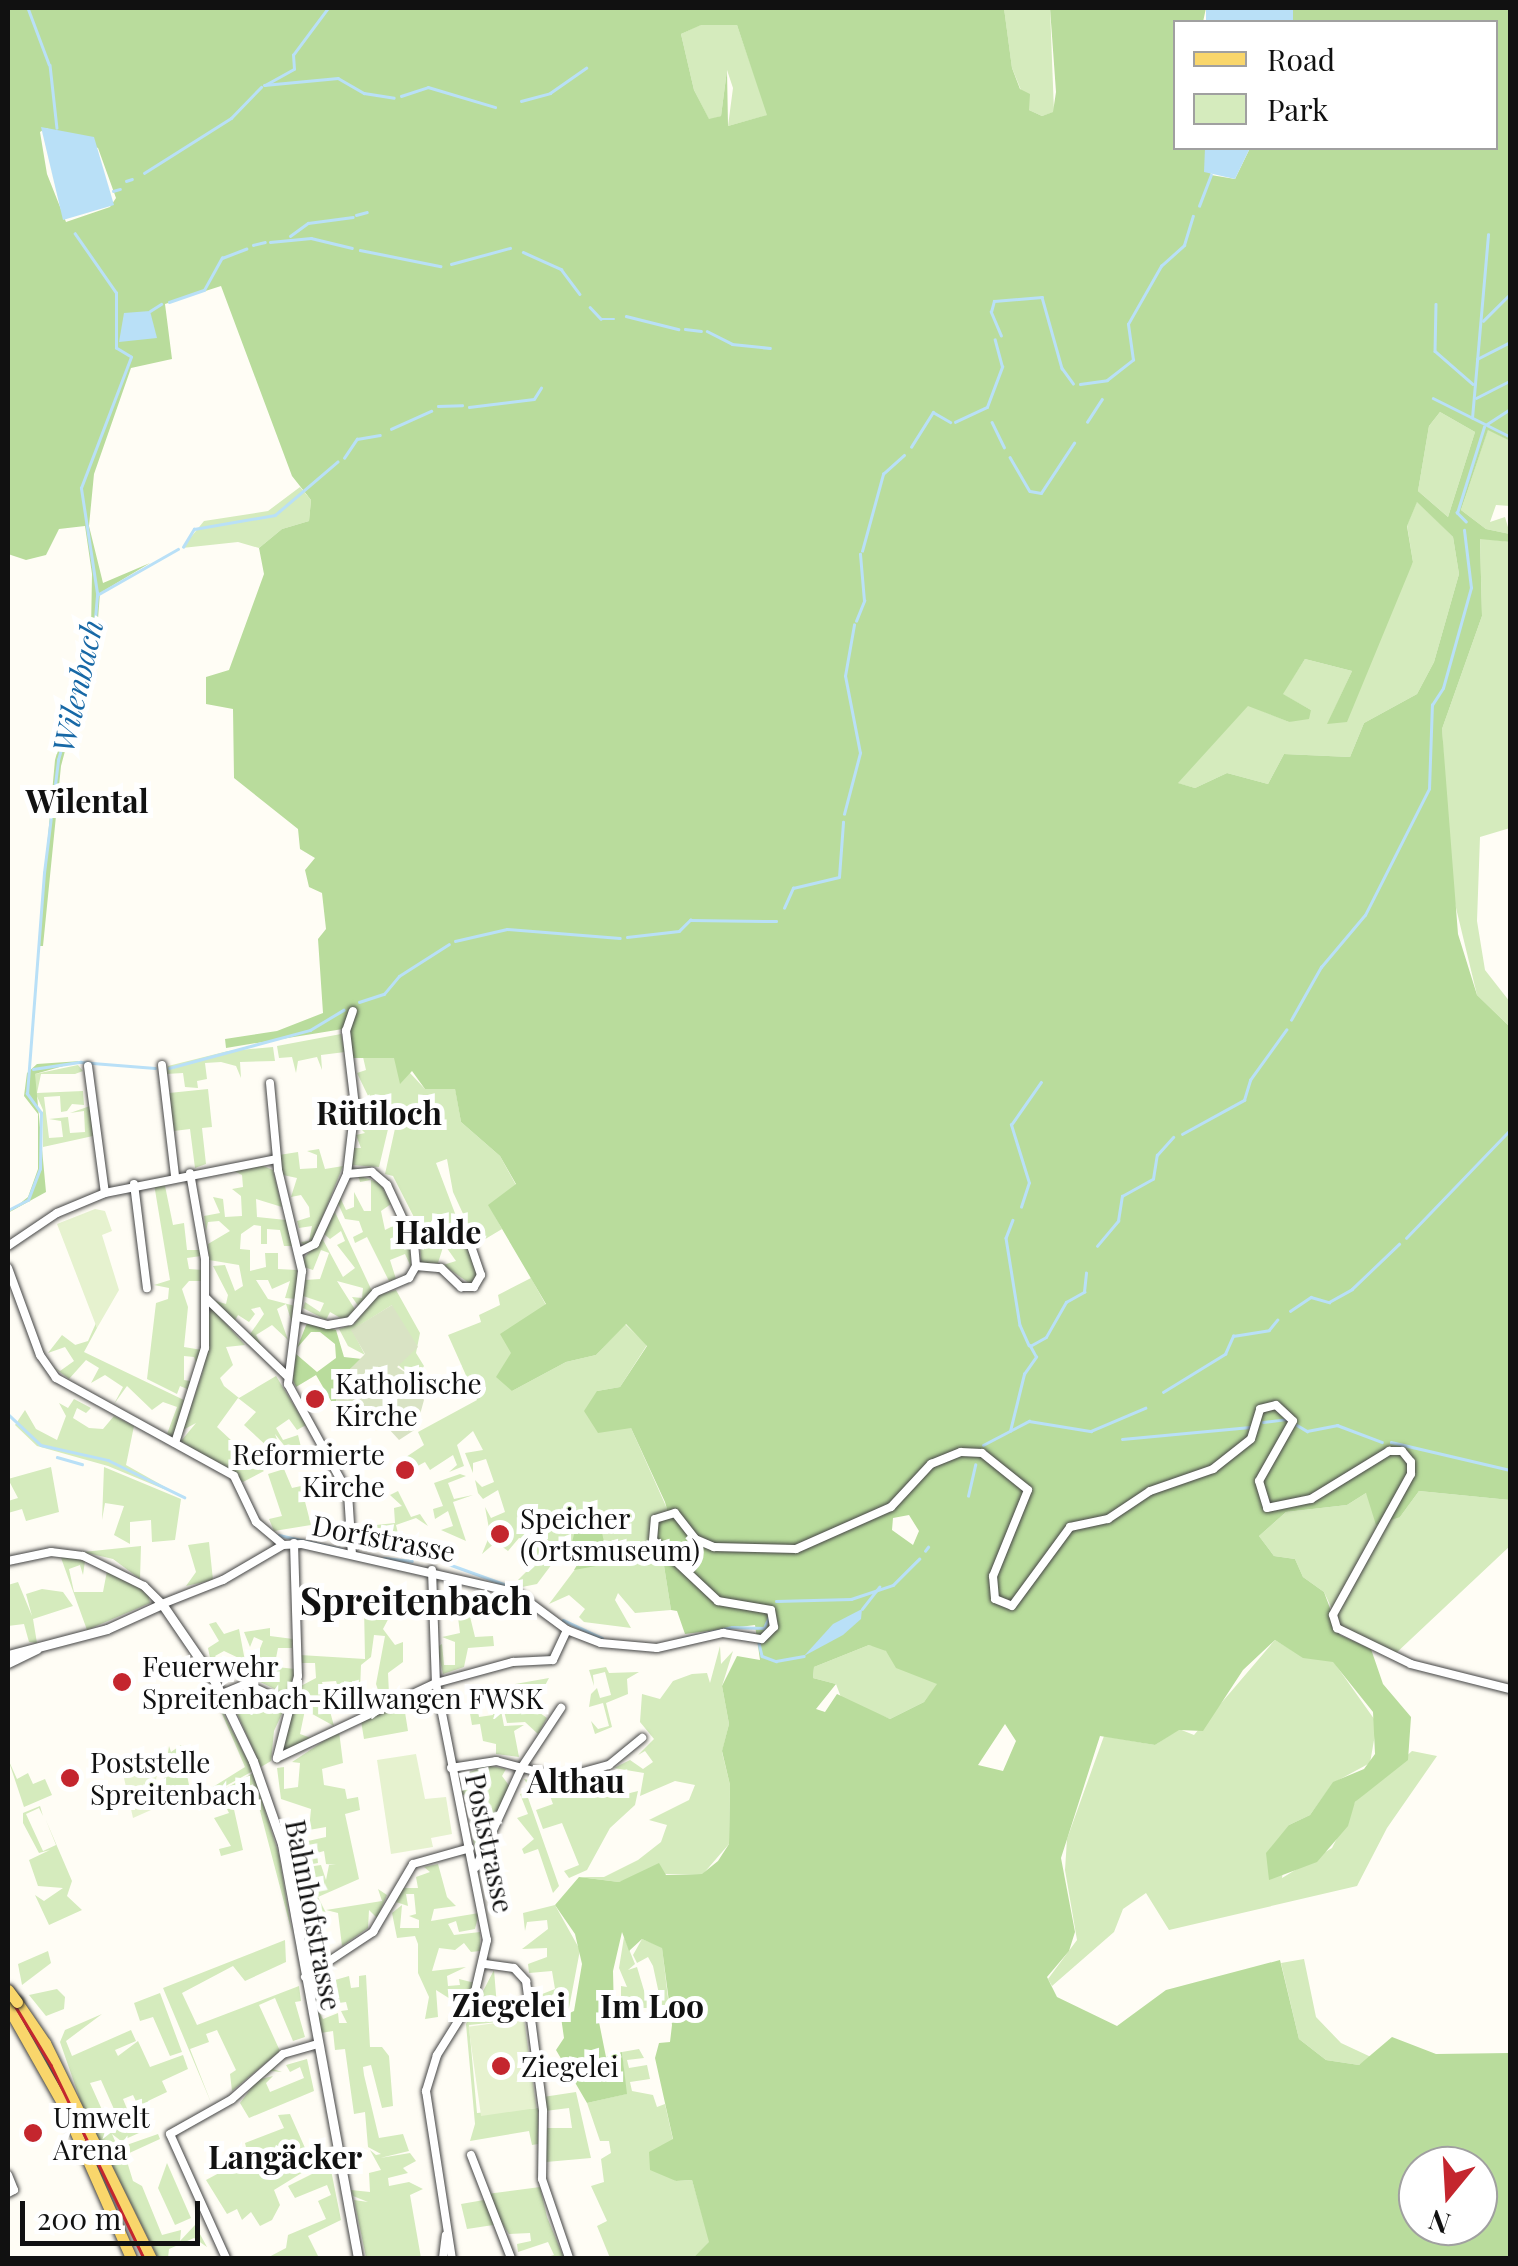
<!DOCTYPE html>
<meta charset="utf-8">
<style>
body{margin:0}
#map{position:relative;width:1518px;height:2266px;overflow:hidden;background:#fffdf5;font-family:"Playfair Display",serif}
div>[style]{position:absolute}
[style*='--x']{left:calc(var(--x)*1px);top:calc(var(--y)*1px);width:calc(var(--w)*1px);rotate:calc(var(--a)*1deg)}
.green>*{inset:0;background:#d5ebbd}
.forest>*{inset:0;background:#b9dc9c}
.cemetery>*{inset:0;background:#d9e3c4}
.pitch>*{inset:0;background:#e6f2cf;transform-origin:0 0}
.water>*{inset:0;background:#b9e0f7;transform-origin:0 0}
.stream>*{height:2.5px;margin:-1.25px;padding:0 1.25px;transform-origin:1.25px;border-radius:1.25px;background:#b9e0f7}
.roads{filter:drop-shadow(0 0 2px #444) drop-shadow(0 0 2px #444)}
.minor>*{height:8px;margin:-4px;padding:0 4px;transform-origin:4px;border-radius:4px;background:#fff}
.tertiary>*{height:9px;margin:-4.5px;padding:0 4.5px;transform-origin:4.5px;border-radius:4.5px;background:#fff}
.primary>*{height:11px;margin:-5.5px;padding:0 5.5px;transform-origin:5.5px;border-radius:5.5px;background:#f9d66b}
.tram>*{height:2.5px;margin:-1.25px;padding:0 1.25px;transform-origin:1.25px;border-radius:1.25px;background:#c4262e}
.bridges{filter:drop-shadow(0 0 2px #222) drop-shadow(0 0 2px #222)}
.primary-bridge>*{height:11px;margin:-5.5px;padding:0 5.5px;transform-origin:5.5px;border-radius:5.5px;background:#f9d66b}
.dots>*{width:28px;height:28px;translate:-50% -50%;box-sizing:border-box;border:5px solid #fff;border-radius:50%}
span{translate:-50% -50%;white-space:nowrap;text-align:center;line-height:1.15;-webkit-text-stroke:10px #fff;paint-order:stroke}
.poi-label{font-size:28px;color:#111}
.left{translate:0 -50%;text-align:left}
.right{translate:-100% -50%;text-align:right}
.street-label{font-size:28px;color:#111}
.water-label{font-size:30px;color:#1768a6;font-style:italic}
.quarter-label{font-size:32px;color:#111;font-weight:700}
.district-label{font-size:38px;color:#111;font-weight:700}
.frame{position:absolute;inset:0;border:10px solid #111;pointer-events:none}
.legend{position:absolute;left:1173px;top:20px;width:325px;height:130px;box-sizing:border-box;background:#fff;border:2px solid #a0a0a0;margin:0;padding:12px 18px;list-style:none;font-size:30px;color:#111}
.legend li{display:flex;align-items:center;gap:20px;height:50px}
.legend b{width:50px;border:2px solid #a0a0a0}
.north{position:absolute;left:1398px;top:2146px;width:100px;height:100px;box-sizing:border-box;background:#fff;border:2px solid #a0a0a0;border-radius:50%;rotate:198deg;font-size:28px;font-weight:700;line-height:40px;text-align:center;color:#111}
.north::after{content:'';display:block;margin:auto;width:35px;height:45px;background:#c4262e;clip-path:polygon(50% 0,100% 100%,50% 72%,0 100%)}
.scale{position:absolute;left:20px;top:2201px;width:180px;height:45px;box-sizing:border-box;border:5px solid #111;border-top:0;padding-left:12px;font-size:30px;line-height:35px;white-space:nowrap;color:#111;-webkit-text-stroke:8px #fff;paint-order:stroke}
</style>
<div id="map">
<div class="green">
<i style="clip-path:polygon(1004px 8px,1050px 8px,1054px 112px,1042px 116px,1029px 110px,1012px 68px)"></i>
<i style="clip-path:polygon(700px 25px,737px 25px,768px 115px,728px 126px,733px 88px,727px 70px,721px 116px,709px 120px,694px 90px,681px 34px)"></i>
<i style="clip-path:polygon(1440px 412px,1475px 432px,1448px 517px,1418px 491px,1429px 426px)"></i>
<i style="clip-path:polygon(1488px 429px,1510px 441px,1510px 506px,1496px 505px,1490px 522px,1505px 517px,1510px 534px,1486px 529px,1461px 510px)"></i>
<i style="clip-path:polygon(300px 487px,311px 500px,309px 521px,282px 529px,259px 548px,238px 542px,182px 548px,204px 521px,268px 511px)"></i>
<i style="clip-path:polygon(1417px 501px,1453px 537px,1459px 574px,1434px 662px,1417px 694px,1364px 723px,1350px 757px,1284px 754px,1268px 784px,1227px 773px,1195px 788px,1177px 783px,1248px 705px,1289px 722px,1311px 710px,1282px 694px,1305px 659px,1352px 671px,1328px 723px,1413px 562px,1407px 525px)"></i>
<i style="clip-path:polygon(1480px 538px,1510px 542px,1510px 828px,1480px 837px,1477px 921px,1485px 970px,1510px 1002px,1510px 1027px,1477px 995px,1450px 883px,1442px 729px,1482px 616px)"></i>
<i style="clip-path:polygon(341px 1034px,345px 1052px,321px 1055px,322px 1070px,317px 1057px,298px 1061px,296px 1073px,292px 1057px,279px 1058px,277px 1046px)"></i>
<i style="clip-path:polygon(273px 1047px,275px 1061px,240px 1062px,241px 1078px,236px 1066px,221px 1062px,205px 1063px,207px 1079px,197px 1081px,198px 1088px,185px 1087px,183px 1073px,166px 1074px,168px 1066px,228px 1051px)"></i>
<i style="clip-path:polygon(363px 1057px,395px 1057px,425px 1089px,455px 1088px,461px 1122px,500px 1156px,516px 1185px,489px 1205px,502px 1229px,477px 1244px,453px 1192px,447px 1159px,436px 1163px,479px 1277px,472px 1285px,443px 1265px,456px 1261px,444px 1244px,438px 1263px,421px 1263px,419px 1227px,393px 1176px,385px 1174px,396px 1124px,389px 1125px,379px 1167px,351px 1165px,354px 1148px,361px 1148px,356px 1135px,365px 1133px,357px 1125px,357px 1105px,370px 1100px,357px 1073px,366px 1070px)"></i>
<i style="clip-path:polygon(78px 1065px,83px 1071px,75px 1074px,41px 1074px,37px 1093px,83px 1091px,84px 1105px,72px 1104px,67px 1111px,61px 1112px,60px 1096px,44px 1097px,49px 1138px,63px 1137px,61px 1121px,49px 1119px,68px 1117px,70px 1133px,85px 1132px,84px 1111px,70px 1113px,90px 1106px,93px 1136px,43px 1147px,43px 1110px,32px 1085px,35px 1074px)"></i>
<i style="clip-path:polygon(208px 1089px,212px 1127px,202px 1128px,206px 1164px,195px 1168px,190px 1129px,174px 1131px,169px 1093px)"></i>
<i style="clip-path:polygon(319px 1149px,325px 1169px,343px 1166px,312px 1243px,305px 1246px,301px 1242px,309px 1241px,312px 1226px,299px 1228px,297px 1221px,310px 1217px,309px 1207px,301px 1195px,291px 1197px,297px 1178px,283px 1175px,279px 1155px,298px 1152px,300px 1169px,317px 1168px,317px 1155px,307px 1151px)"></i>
<i style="clip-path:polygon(261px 1165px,273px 1170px,282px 1207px,256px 1199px,257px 1217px,286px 1220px,293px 1246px,284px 1246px,280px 1230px,267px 1229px,267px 1244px,261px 1244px,261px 1226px,254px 1225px,241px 1234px,240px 1249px,250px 1250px,250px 1271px,266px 1267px,265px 1253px,278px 1253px,278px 1269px,297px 1270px,297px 1282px,296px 1299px,285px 1298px,290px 1281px,272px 1289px,268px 1280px,256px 1280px,268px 1299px,295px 1306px,292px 1323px,286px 1304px,277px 1309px,288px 1340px,272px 1325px,256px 1335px,265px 1352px,248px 1337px,264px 1314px,260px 1307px,251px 1309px,255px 1314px,249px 1322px,238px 1315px,232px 1326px,213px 1300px,226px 1304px,228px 1295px,213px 1266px,225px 1265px,235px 1291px,243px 1286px,239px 1265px,209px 1260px,208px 1244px,230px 1231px,219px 1221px,208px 1222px,206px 1231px,204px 1216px,220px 1213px,213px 1197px,223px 1199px,225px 1217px,242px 1216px,241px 1196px,232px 1189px,243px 1187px,242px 1175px,232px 1170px)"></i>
<i style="clip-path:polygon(358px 1175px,380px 1183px,391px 1204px,381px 1211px,385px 1230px,401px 1222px,404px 1231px,390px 1239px,394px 1247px,410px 1244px,411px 1267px,405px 1254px,390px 1260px,396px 1279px,389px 1281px,367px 1237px,355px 1243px,353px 1237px,363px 1232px,359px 1221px,345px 1219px,337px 1201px,339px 1195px,346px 1210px,354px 1207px,354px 1192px,364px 1211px,371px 1211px,371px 1180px,360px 1182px)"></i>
<i style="clip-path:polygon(164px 1181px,173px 1225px,184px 1223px,187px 1250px,201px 1250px,201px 1256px,187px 1258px,189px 1269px,203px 1270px,203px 1281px,189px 1281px,182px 1289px,188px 1307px,184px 1347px,202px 1350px,197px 1365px,194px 1357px,184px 1356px,184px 1380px,195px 1382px,192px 1391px,180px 1386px,177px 1394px,147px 1379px,156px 1303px,168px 1299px,169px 1288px,154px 1285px,170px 1280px,154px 1184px)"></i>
<i style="clip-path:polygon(335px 1212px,372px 1291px,359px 1307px,352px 1297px,362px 1298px,363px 1288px,337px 1281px,356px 1311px,344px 1320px,330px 1312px,326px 1320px,303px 1308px,305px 1302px,320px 1312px,324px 1303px,303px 1296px,305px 1280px,320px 1279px,329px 1253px,321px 1250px,313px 1270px,304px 1267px,304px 1258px,322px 1238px,343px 1277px,355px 1268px,337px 1245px,345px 1241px,341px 1231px,330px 1239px,324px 1234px)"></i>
<i style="clip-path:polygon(531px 1278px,546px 1305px,511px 1353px,512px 1391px,566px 1362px,596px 1355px,625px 1324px,647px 1345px,620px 1387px,597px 1391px,631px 1428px,669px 1513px,662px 1553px,671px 1610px,635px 1613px,618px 1593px,615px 1600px,631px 1628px,584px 1622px,579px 1617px,585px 1609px,569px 1595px,549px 1604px,579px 1564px,561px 1552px,537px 1584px,522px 1587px,518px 1580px,535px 1563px,528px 1555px,534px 1541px,519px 1538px,508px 1551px,496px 1542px,482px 1554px,489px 1537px,497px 1542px,506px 1534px,490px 1534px,485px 1507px,491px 1518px,505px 1512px,498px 1490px,483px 1499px,478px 1493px,475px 1480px,482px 1487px,494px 1482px,486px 1459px,473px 1463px,473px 1473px,465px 1453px,483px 1450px,473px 1431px,457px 1445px,464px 1466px,449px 1472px,457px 1465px,453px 1455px,430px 1470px,425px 1462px,414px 1468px,406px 1457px,424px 1445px,418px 1432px,477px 1400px,448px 1335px,481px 1322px,479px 1315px,500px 1305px,498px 1295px)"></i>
<i style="clip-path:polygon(396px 1290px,420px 1333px,416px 1353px,424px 1366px,416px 1380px,397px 1364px,392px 1305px,352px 1330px,365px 1355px,348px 1346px,339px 1329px,354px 1324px,378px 1295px)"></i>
<i style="clip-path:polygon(210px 1306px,245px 1345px,226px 1347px,233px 1365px,220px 1378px,224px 1386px,239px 1398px,276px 1376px,306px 1425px,297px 1430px,289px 1419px,276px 1428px,283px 1440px,298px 1435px,301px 1447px,286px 1444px,293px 1447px,291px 1454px,275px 1434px,278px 1442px,269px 1448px,244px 1425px,256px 1412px,238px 1398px,217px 1427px,264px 1471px,243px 1482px,181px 1441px,196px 1423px,183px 1430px,203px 1371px)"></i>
<i style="clip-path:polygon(96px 1323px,97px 1328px,84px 1352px,186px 1401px,175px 1438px,167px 1434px,177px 1407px,163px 1402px,152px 1410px,127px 1386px,114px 1404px,123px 1387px,105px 1375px,91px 1383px,99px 1368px,86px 1360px,69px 1379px,52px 1366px,60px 1371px,74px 1361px,65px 1347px,48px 1353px,62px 1335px,82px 1350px,75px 1345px,88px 1341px)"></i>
<i style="clip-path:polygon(74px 1399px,91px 1408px,86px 1413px,77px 1408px,73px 1418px,89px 1428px,103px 1429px,114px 1416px,134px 1426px,126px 1465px,183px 1497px,108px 1466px,37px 1446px,15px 1425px,25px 1410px,36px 1429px,57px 1440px,66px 1416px,59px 1403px,68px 1408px)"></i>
<i style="clip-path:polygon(51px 1467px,59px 1512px,26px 1521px,22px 1509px,8px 1513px,8px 1501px,18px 1498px,8px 1479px)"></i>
<i style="clip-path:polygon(104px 1467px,181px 1499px,175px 1540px,152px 1542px,151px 1520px,130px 1522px,130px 1544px,114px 1535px,124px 1506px,105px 1503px,102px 1520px)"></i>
<i style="clip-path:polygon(284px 1469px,292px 1488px,301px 1486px,311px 1525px,274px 1531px,269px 1519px,282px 1516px,268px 1474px)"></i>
<i style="clip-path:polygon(460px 1474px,466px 1476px,448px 1483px,454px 1499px,473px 1495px,453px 1502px,466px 1541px,441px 1530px,453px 1526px,448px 1511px,435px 1519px,433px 1509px,443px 1506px,434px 1483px)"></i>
<i style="clip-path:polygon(398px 1491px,411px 1517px,420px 1514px,428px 1526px,416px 1518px,396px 1525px,403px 1555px,394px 1554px,396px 1540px,365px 1540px,361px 1547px,357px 1527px,395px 1523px,394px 1508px,402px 1506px,390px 1495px)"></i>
<i style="clip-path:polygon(1419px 1491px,1510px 1500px,1510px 1546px,1394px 1655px,1342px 1631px,1324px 1592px,1303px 1577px,1295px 1559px,1274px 1556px,1259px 1536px,1286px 1512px,1347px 1505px,1366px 1493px,1400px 1517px)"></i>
<i style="clip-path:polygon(209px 1542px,213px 1580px,186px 1586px,196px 1572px,188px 1545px)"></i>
<i style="clip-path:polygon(141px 1546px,140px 1579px,113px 1559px,83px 1552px)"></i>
<i style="clip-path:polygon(60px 1555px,85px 1561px,83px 1575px,80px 1565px,69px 1569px,74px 1592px,103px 1592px,107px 1571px,148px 1593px,150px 1603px,87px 1630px)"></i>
<i style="clip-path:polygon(18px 1582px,32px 1616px,26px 1594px,42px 1589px,63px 1592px,73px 1606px,33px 1619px,37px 1643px,29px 1642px,24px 1624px,8px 1626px,8px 1585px)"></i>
<i style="clip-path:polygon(388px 1592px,393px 1610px,383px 1629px,395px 1645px,403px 1642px,403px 1662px,388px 1673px,389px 1694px,381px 1699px,376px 1684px,385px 1636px,374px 1635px,371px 1657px,361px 1665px,360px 1691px,348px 1693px,349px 1703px,343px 1704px,336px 1681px,322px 1682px,334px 1726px,305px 1710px,300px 1734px,311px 1738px,281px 1755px,299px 1687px,316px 1678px,315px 1663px,300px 1663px,300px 1655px,365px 1659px,364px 1606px,383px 1606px)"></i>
<i style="clip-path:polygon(466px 1600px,475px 1637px,493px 1636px,494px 1646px,468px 1648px,464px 1667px,443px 1674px,437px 1647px,442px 1644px,444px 1665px,455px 1665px,455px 1642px,442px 1637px,460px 1633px,456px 1602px)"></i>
<i style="clip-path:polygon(216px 1622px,224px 1634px,239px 1629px,245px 1661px,224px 1651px,215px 1656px,229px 1675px,237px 1671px,243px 1679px,222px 1677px,210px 1658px,208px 1648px,219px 1641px,209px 1624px)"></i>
<i style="clip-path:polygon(270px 1628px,270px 1636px,293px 1639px,292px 1648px,278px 1648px,276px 1658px,277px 1667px,295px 1669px,291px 1697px,252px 1678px,252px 1669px,262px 1673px,266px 1663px,253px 1656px,250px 1662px,246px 1650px,259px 1651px,263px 1641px,254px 1637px,250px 1647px,244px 1632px)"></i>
<i style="clip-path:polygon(1275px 1640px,1303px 1657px,1333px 1661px,1377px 1723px,1370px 1763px,1333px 1783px,1310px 1815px,1289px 1825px,1282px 1878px,1332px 1848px,1355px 1802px,1412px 1751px,1437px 1756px,1387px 1828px,1357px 1886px,1169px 1930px,1146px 1893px,1123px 1909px,1114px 1932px,1052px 1986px,1048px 1979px,1077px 1940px,1065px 1870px,1067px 1839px,1104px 1736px,1155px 1745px,1179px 1729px,1194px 1735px)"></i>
<i style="clip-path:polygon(869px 1645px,880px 1647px,938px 1684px,924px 1702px,890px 1719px,842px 1700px,836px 1684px,813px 1678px,814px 1667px)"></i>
<i style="clip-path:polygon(720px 1646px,721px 1664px,733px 1651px,722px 1686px,729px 1724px,722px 1752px,730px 1785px,729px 1844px,703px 1874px,646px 1874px,619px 1882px,579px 1877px,604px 1877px,638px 1860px,661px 1842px,667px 1825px,649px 1820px,689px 1800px,695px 1785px,675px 1781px,640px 1796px,644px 1773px,614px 1768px,630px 1760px,643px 1769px,653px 1762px,645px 1751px,638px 1755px,654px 1739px,640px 1722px,642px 1694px,660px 1699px,673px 1681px,692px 1674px,707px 1673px,710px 1683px)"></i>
<i style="clip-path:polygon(606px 1667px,609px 1673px,639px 1672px,627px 1679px,628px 1694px,606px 1703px,612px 1727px,595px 1734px,591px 1721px,598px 1729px,609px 1726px,603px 1703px,589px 1707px,591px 1694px,597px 1688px,600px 1698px,611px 1695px,605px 1672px,593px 1675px,594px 1686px,589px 1670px)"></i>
<i style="clip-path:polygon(549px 1678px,533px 1708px,547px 1718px,538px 1734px,525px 1722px,507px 1723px,498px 1687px)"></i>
<i style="clip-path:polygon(256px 1689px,286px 1705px,274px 1731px,271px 1761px,261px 1767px,231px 1700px,235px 1691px)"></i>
<i style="clip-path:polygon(497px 1689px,504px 1726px,524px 1725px,514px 1731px,519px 1757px,496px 1754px,496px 1744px,483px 1741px,480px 1724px,472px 1725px,469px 1708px,477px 1704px,479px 1717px,493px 1715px,490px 1691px)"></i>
<i style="clip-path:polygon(213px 1693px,253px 1771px,200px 1800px,190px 1802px,187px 1786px,178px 1787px,181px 1805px,159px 1810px,169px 1746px,171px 1752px,181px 1745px,192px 1800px,245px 1767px)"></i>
<i style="clip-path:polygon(420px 1695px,430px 1700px,433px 1713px,424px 1715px,421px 1704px,404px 1706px,408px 1731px,364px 1739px,361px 1721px)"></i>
<i style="clip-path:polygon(339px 1731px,343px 1763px,322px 1769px,324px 1785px,345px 1789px,347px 1799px,358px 1797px,360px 1810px,345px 1814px,359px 1879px,318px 1897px,329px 1919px,308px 1919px,313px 1949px,333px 1954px,314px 1966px,298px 1889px,313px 1888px,313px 1882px,309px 1871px,294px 1869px,321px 1865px,326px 1880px,329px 1865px,336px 1865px,326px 1864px,324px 1851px,317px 1853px,318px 1863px,307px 1865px,299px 1843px,326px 1837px,326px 1827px,309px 1830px,311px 1809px,281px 1799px,277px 1768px,284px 1767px,284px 1789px,298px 1787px,300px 1763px,292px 1762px)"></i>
<i style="clip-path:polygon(8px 1759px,17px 1779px,28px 1773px,33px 1784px,45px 1779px,52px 1795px,24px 1807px)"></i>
<i style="clip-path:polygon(486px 1765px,516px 1771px,506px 1769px,502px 1776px,511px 1788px,476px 1855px,473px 1840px,490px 1827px,480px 1792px,463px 1795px,460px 1789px,489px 1779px,488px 1771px,457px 1778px)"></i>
<i style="clip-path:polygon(608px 1772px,624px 1780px,626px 1794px,638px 1791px,635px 1805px,610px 1828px,587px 1870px,569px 1878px,564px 1871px,579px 1865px,562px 1823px,543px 1829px,536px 1810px,553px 1804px,548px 1791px,534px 1795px,524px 1779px,563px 1787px)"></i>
<i style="clip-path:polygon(253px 1773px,279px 1855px,292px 1933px,253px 1784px,231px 1796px,243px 1850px,221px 1856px,219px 1849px,231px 1846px,214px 1818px,229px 1813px,224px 1803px,210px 1803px,229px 1795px,208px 1798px)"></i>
<i style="clip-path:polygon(526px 1792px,559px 1886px,553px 1893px,538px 1849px,524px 1854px,522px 1849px,534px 1839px,517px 1818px,528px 1814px,520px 1794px)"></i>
<i style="clip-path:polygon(40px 1806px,43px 1816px,39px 1808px,26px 1814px,43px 1851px,56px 1845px,45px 1818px,72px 1881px,67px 1896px,82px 1910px,49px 1925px,35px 1895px,44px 1901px,63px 1888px,38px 1886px,29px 1860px,50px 1850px,39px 1853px,23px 1823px,23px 1813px)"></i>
<i style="clip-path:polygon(438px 1864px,447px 1897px,456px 1906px,434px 1909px,431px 1921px,479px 1913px,475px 1929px,459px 1932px,456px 1921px,448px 1924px,454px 1935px,480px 1932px,480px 1951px,471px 1952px,464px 1943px,455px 1950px,439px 1948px,432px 1971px,466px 1967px,447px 1976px,448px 1986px,460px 1985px,459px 1979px,475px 1983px,463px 2007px,436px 1990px,438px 2017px,425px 2019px,429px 1997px,418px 1973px,418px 1944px,415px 1936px,397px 1938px,392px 1913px,402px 1905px,400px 1928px,419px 1928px,419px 1920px,409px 1916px,416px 1914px,414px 1894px,406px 1894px,408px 1906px,396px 1902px,402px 1888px,418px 1888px,416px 1877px,430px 1872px,424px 1867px)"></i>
<i style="clip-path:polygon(378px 1889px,387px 1895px,377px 1918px,369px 1910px,368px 1928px,342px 1946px,338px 1913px,326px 1910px,382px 1901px)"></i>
<i style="clip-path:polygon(555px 1905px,580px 1950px,569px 2008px,560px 2013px,551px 1996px,532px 1998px,555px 1989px,552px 1971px,529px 1973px,528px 1964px,547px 1957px,547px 1948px,522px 1949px,548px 1929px,547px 1920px,527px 1922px,525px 1931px,523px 1913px)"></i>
<i style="clip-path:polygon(624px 1937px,635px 1964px,628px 1970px,637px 1967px,648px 2004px,659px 1994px,653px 1966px,648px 1957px,637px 1963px,633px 1955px,642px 1939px,662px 1947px,669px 2007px,621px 2009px,621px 1986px,627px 1987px,619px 1968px)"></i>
<i style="clip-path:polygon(285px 1940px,286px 1962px,245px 1981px,233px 1966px,182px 1993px,197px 2025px,299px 1986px,301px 2001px,295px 2002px,305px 2037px,293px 2041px,275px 1998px,259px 2005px,280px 2051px,232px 2091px,230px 2074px,236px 2070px,217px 2030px,206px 2034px,209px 2042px,190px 2049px,212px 2105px,163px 1988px)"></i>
<i style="clip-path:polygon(48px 1951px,51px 1963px,22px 1985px,18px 1964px)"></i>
<i style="clip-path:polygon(1304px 1959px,1316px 2017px,1341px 2043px,1371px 2057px,1359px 2065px,1326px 2060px,1299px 2039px,1281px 1963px)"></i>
<i style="clip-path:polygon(494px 1970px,498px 2019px,526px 2011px,527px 2019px,469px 2025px,477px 2113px,538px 2108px,538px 2144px,532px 2145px,529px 2131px,470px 2141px,475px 2124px,466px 2024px)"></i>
<i style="clip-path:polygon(366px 1975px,370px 2047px,382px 2047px,389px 2056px,393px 2106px,382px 2108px,371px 2065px,363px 2067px,364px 2075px,379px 2138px,403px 2134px,409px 2151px,380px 2158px,410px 2153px,416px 2161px,403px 2168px,408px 2173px,388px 2178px,389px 2186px,409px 2182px,423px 2189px,410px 2195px,421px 2258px,366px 2257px,354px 2200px,368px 2202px,353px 2196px,351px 2190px,370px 2192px,369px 2173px,381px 2170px,370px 2150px,376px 2155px,381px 2154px,368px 2147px,365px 2112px,354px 2114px,345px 2049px,335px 2050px,333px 2031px,321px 2033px,318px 2010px,323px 2019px,338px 2013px,339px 2023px,347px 2023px,341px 2011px,348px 2010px,346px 2002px,317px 2006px,314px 1986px,349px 1976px,351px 1988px,359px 1987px,359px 1976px)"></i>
<i style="clip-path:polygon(57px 1989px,65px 1997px,64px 2009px,46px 2016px,29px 1995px)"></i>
<i style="clip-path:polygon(160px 1993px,182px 2052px,170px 2056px,153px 2017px,140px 2021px,134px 2003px)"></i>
<i style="clip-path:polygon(evenodd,102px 2014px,66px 2041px,72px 2056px,131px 2030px,136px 2041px,115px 2050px,118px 2056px,138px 2041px,150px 2067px,183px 2055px,188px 2069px,162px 2081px,167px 2092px,148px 2101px,150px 2108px,141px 2112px,133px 2095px,123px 2099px,130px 2116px,148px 2129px,121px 2141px,112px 2134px,118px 2148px,158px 2134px,160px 2139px,125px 2155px,133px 2181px,142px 2186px,162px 2235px,181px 2230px,180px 2241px,195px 2225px,207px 2247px,194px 2238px,169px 2249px,168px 2258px,158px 2258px,82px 2105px,60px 2042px,65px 2030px,102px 2014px,101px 2080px,121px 2125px,112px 2132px,90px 2083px,101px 2080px)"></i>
<i style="clip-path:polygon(639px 2049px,644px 2058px,627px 2060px,629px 2068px,647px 2065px,650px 2079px,630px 2082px,632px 2091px,653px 2095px,657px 2107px,665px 2104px,673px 2140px,662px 2171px,676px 2181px,692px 2180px,710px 2242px,693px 2258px,610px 2258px,597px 2226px,607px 2221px,591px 2186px,604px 2182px,601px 2159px,611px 2153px,609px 2141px,600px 2141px,587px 2103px,626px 2094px,622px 2052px)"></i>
<i style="clip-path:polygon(307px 2059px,314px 2091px,249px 2118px,240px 2103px,256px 2082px,281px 2061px,273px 2069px,282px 2072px,271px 2071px,261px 2079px,273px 2076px,266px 2083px,270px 2092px,304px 2078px,300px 2067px,290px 2072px,286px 2065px)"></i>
<i style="clip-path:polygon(576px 2092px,591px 2158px,546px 2162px,545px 2128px,572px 2128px,569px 2108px,545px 2111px,543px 2097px)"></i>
<i style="clip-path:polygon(290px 2114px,313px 2166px,274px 2190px,280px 2205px,272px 2220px,260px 2226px,251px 2212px,242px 2220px,237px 2209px,227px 2214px,206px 2180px,236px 2164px,231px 2150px,247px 2151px,245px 2143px,284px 2128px,278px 2115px)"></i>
<i style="clip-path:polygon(167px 2163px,191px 2218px,175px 2225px,158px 2188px)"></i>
<i style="clip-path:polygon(330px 2165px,341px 2220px,308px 2236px,319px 2258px,267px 2258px,286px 2248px,288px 2235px,326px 2219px,318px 2201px,331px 2195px,327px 2185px,295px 2198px,288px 2186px)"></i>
<i style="clip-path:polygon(540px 2187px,547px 2217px,564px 2258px,544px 2258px,554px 2255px,548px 2242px,518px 2252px,517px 2244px,531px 2241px,530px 2233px,509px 2234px,488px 2202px,487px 2194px)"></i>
<i style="clip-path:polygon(484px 2200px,500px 2224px,467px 2229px,461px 2204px)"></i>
</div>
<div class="forest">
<i style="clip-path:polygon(evenodd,8px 8px,1004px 8px,1012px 68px,1020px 89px,1030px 94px,1029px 110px,1042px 116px,1053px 112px,1056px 92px,1050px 8px,1206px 8px,1203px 22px,1176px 22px,1176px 148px,1205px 148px,1211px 175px,1235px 179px,1250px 148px,1496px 148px,1496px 22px,1289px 22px,1293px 8px,1510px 8px,1510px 441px,1488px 430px,1461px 510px,1486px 529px,1510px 534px,1510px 542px,1480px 539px,1482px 616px,1442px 729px,1458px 934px,1477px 995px,1510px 1027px,1510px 1500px,1419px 1491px,1400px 1517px,1376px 1525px,1366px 1493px,1347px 1505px,1286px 1512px,1259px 1536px,1274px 1556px,1295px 1559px,1303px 1577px,1324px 1592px,1340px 1635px,1371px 1649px,1383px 1684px,1411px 1717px,1408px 1760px,1355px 1802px,1348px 1826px,1317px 1862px,1269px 1880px,1266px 1853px,1289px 1825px,1310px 1815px,1333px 1782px,1364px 1769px,1375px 1754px,1373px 1712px,1333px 1662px,1303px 1658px,1275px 1640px,1243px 1670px,1203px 1731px,1179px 1730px,1155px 1745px,1100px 1736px,1061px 1858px,1075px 1932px,1069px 1951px,1047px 1977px,1057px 1997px,1117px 2026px,1166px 1990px,1280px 1960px,1299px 2039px,1326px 2060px,1359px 2065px,1392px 2037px,1436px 2054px,1510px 2053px,1510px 2258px,693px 2258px,709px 2242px,692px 2180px,676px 2181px,650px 2170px,649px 2152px,673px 2139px,655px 2058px,659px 2043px,670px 2042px,672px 2025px,662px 1948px,642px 1939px,629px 1951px,622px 1932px,613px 1971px,614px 2013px,598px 2017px,606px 2057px,622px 2052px,627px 2094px,587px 2103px,556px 2050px,564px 2038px,561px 2017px,574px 2011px,582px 1964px,575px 1934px,555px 1905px,579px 1877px,619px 1882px,659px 1863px,666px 1875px,702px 1874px,718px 1861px,729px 1844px,730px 1785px,722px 1751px,729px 1724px,722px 1686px,737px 1656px,760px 1660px,755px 1625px,685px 1634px,677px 1611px,671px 1610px,662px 1553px,650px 1537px,653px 1521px,668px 1513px,665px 1502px,631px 1428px,598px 1433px,584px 1411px,597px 1391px,620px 1387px,647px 1346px,626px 1324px,596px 1355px,566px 1362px,512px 1391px,496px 1377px,511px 1353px,500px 1334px,546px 1304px,488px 1205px,516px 1184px,500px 1156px,461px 1122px,455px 1089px,425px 1089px,412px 1071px,400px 1084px,394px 1058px,353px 1058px,349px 1028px,226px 1048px,225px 1039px,277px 1031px,323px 1013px,318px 939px,326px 929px,322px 893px,309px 887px,305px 870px,315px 858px,300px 849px,298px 829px,234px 778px,233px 709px,206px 704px,206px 677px,229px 670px,264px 574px,259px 548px,282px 529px,309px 521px,311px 500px,292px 476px,221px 286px,165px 304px,172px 359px,131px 368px,94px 474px,89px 526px,103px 583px,150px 563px,100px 593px,97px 632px,61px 766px,43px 946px,38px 946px,55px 760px,91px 631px,92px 574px,85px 526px,59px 529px,46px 555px,26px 560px,8px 554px,8px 8px,701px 25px,737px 25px,767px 115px,728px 126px,727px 70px,721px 116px,709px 119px,694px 90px,681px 34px,701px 25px,8px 8px,46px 128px,98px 148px,116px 198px,110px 207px,66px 222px,47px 174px,40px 132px,46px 128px,8px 8px,1440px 412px,1475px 432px,1448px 517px,1418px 491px,1429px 426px,1440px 412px,8px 8px,1417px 502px,1453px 537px,1459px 574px,1434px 662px,1417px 694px,1364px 723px,1350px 757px,1284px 754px,1268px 784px,1227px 773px,1195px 788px,1178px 783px,1248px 706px,1289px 722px,1309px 719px,1311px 710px,1283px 694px,1305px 659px,1352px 671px,1327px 724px,1347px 722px,1413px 562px,1407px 526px,1417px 502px,8px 8px,909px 1515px,919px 1531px,913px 1545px,892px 1530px,893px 1518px,909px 1515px,8px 8px,869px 1645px,886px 1651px,896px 1668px,937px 1684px,924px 1702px,890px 1719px,837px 1694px,825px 1712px,816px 1709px,836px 1684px,813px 1678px,814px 1667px,869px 1645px,8px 8px,1005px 1724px,1016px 1741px,1003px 1771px,978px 1765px,1005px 1724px,8px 8px,1418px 2166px,1478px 2166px,1478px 2226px,1418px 2226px,1418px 2166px)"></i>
<i style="clip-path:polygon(81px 1061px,35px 1074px,46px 1192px,8px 1213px,28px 1197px,38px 1169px,38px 1114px,24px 1096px,27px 1073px,37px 1064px)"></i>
<i style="clip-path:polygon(307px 1323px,336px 1330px,344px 1357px,362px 1359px,348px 1371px,334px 1406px,316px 1375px,296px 1387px,293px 1380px,296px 1354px,317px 1372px,336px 1358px,335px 1344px,320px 1332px,311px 1332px,297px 1348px)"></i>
<i style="clip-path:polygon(600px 1524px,605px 1546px,596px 1566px,574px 1570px,582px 1557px,572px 1542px,575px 1531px)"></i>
</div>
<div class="cemetery">
<i style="clip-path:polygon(392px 1305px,418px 1347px,397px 1367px,408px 1374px,424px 1400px,416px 1429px,399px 1440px,377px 1416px,348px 1431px,334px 1406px,348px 1371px,365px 1354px,351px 1330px)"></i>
</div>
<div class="pitch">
<i style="clip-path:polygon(95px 1209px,105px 1211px,112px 1231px,102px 1235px,119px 1290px,97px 1328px,57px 1224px)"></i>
<i style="clip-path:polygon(416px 1754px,425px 1799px,446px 1797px,452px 1834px,431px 1838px,433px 1847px,391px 1854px,377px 1760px)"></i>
<i style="clip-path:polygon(159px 1762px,151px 1810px,133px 1818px,124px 1778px)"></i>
<i style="left:524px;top:2019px;width:90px;height:56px;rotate:82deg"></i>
</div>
<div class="water">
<i style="left:1206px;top:8px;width:87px;height:14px"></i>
<i style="clip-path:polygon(41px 127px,94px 137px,114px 205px,63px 220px)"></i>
<i style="clip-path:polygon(1205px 148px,1250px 148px,1235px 179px,1204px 172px)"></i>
<i style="clip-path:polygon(150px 311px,157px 338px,119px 342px,124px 313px)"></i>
<i style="clip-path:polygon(862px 1609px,861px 1619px,843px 1635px,804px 1656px,833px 1624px)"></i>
</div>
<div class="stream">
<i style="--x:28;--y:8;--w:60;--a:69.4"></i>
<i style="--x:50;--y:65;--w:63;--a:83.7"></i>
<i style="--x:264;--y:85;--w:74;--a:-5.4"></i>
<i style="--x:338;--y:78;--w:30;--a:30"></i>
<i style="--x:364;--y:93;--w:30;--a:9"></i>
<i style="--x:265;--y:85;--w:33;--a:-29"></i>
<i style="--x:294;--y:69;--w:14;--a:-94"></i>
<i style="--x:293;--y:55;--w:59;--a:-53.3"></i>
<i style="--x:401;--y:96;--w:28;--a:-18"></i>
<i style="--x:428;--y:87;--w:70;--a:16.6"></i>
<i style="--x:521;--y:101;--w:30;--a:-15"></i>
<i style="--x:550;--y:93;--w:44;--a:-34.8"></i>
<i style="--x:144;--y:173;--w:103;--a:-32.3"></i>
<i style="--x:231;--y:118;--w:43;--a:-45.9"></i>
<i style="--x:126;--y:181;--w:6;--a:-18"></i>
<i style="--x:113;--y:191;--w:7;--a:-16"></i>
<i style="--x:1199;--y:206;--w:33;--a:-69"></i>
<i style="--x:356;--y:215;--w:11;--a:-15"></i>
<i style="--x:290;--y:236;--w:22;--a:-36"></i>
<i style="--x:308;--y:223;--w:45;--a:-7.6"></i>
<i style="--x:270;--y:242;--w:41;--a:-5.6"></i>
<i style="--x:311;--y:238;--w:42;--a:13.7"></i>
<i style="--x:253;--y:245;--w:12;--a:-14"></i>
<i style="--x:360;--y:250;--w:82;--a:11.3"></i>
<i style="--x:523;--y:252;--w:42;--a:24.1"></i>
<i style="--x:561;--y:269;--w:31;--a:53"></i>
<i style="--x:451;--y:264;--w:61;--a:-15.2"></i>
<i style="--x:169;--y:302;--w:37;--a:-19"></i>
<i style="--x:204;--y:290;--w:37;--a:-61"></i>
<i style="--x:222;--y:258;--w:26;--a:-21"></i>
<i style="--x:1436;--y:304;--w:47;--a:91.2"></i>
<i style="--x:1435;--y:351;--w:50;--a:41"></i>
<i style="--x:590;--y:307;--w:16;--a:47"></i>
<i style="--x:601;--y:319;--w:13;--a:0"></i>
<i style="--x:150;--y:311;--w:13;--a:-32"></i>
<i style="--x:626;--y:316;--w:54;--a:14"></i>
<i style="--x:1483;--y:321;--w:38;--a:-45"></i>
<i style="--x:685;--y:329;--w:16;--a:7"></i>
<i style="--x:707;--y:331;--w:28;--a:27"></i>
<i style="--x:732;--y:344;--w:38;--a:6"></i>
<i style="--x:1001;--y:336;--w:26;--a:-113"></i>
<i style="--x:991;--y:312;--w:11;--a:-75"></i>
<i style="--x:994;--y:301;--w:48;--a:-4.8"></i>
<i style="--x:1042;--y:297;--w:74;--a:74.3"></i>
<i style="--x:1062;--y:368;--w:19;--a:54"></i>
<i style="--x:1477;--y:359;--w:37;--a:-27"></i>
<i style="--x:1080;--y:384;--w:27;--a:-8"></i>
<i style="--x:1107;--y:380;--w:33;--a:-38"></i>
<i style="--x:1133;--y:360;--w:36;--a:-98"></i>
<i style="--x:1128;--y:324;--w:67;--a:-60.4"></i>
<i style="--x:1161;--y:266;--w:31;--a:-42"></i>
<i style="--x:1184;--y:245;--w:30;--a:-73"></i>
<i style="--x:1433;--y:398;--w:85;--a:26.6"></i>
<i style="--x:1476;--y:398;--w:38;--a:-27"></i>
<i style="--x:438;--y:406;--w:24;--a:-2"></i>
<i style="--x:469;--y:407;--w:65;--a:-7"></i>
<i style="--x:534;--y:399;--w:13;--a:-58"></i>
<i style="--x:1472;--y:418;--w:184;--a:-85"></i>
<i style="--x:955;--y:422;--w:35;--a:-25"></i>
<i style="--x:987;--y:407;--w:43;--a:-69.4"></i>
<i style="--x:1002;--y:367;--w:28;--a:-105"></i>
<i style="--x:992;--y:422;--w:28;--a:64"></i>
<i style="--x:1087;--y:422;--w:27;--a:-57"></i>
<i style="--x:1487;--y:424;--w:27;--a:-33"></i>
<i style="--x:391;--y:429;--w:44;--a:-24.2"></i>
<i style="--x:911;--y:447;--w:41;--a:-57.8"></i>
<i style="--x:933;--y:412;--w:20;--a:30"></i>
<i style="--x:1010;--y:457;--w:39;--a:60"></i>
<i style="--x:1030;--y:491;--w:11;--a:10"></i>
<i style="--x:1041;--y:493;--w:60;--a:-56.6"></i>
<i style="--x:344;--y:458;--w:23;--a:-56"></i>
<i style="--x:357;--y:439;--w:23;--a:-10"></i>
<i style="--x:1466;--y:522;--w:13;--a:-135"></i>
<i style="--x:1457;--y:513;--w:90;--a:-72.6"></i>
<i style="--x:183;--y:547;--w:21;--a:-59"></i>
<i style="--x:194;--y:529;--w:82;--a:-9.8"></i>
<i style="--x:275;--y:515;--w:82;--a:-40.5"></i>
<i style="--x:862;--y:551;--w:80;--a:-74.7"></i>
<i style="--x:883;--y:474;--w:28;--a:-42"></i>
<i style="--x:97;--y:595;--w:93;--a:-29.6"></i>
<i style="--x:856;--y:621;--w:22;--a:-68"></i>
<i style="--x:864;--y:601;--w:47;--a:-94.9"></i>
<i style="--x:844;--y:814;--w:63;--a:-75.3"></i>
<i style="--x:860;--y:753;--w:78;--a:-101"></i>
<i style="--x:845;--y:676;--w:52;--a:-80"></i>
<i style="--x:784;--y:908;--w:22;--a:-66"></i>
<i style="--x:793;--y:888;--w:47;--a:-13.4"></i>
<i style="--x:839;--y:877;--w:55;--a:-85.8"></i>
<i style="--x:627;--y:937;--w:52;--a:-6.6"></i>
<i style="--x:679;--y:931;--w:16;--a:-45"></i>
<i style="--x:690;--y:920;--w:86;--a:0.7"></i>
<i style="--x:455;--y:941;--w:53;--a:-13"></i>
<i style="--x:507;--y:929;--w:113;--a:4.6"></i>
<i style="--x:359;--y:1002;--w:26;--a:-18"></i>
<i style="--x:384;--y:994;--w:23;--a:-50"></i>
<i style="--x:399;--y:976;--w:59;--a:-32.6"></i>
<i style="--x:1291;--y:1020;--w:61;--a:-60.5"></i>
<i style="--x:1321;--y:967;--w:68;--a:-49.8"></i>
<i style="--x:1365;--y:915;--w:141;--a:-63.1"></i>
<i style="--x:1429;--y:789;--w:84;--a:-88"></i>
<i style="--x:1432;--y:705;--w:20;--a:-57"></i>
<i style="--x:1443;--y:688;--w:104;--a:-74.4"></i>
<i style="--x:1471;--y:588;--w:58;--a:-96.9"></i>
<i style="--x:169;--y:1068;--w:146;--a:-15.1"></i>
<i style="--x:310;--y:1030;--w:39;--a:-31"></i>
<i style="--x:33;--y:1069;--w:48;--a:-8.5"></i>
<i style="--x:80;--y:1062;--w:75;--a:4.6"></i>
<i style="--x:1182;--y:1134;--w:71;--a:-28.7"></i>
<i style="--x:1244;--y:1100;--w:21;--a:-73"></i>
<i style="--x:1250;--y:1080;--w:62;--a:-54.2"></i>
<i style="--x:1021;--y:1207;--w:25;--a:-72"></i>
<i style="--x:1029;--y:1183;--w:61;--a:-107.2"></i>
<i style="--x:1011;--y:1125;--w:52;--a:-55.1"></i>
<i style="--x:8;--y:1210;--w:22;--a:-27"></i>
<i style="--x:28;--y:1200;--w:33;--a:-69"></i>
<i style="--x:40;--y:1169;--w:56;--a:-89"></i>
<i style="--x:41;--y:1113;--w:24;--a:-126"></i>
<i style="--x:27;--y:1094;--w:222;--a:-85.6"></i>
<i style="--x:44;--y:873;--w:114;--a:-82.9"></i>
<i style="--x:58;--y:760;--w:135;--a:-74.5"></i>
<i style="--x:94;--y:630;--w:37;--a:-85"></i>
<i style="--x:97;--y:593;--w:106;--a:-98.7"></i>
<i style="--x:81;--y:488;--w:140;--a:-69.1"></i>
<i style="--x:131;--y:357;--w:17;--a:-149"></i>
<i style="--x:116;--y:348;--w:55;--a:-90"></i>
<i style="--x:116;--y:293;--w:72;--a:-124.8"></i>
<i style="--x:1013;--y:1220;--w:19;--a:111"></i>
<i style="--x:1006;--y:1238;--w:88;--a:80.9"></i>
<i style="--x:1020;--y:1325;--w:22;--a:66"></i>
<i style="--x:1406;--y:1238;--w:150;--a:-46.1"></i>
<i style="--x:1097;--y:1246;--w:33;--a:-50"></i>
<i style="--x:1118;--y:1221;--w:25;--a:-81"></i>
<i style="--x:1122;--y:1196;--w:35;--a:-29"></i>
<i style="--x:1153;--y:1179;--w:24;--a:-81"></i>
<i style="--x:1157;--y:1155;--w:24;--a:-48"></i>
<i style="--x:1290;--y:1311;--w:25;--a:-34"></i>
<i style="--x:1311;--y:1297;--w:19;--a:16"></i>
<i style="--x:1329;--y:1302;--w:26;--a:-29"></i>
<i style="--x:1352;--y:1289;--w:65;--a:-43.8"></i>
<i style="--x:1163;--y:1392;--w:73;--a:-31.5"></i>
<i style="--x:1225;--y:1354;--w:20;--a:-66"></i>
<i style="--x:1233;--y:1336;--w:36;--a:-9"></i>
<i style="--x:1269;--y:1330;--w:13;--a:-51"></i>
<i style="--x:8;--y:1414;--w:45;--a:43.2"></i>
<i style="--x:41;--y:1445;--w:69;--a:12.6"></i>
<i style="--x:108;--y:1460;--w:85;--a:26"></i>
<i style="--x:1263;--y:1422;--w:23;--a:-7"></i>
<i style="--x:1297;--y:1425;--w:12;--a:31"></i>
<i style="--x:1307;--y:1431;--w:31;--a:-11"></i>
<i style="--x:1337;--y:1425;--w:48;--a:20.7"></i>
<i style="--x:1010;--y:1431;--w:59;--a:-76.2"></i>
<i style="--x:1024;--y:1374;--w:21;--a:-55"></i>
<i style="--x:1036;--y:1357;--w:13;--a:-119"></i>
<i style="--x:1030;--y:1346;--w:18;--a:-29"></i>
<i style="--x:1046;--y:1337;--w:40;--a:-60.3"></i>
<i style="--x:1066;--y:1302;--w:21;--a:-29"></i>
<i style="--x:1084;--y:1292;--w:19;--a:-84"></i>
<i style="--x:1122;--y:1439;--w:131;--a:-5.3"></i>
<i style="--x:1391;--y:1442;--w:122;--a:13.2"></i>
<i style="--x:983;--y:1445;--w:52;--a:-27.6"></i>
<i style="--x:1029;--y:1421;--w:63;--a:9.2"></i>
<i style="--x:1091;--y:1431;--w:59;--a:-23.1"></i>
<i style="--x:57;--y:1457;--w:26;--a:16"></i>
<i style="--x:968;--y:1496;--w:32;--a:-77"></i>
<i style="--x:279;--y:1535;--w:64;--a:12.7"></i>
<i style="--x:925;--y:1551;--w:5;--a:-53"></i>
<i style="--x:384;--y:1558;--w:28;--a:6"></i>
<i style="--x:443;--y:1562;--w:88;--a:19.9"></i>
<i style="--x:776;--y:1601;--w:75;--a:-1.5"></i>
<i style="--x:851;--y:1599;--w:44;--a:-18.4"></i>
<i style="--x:893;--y:1585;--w:37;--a:-45"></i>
<i style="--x:862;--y:1609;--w:28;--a:-52"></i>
<i style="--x:563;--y:1620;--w:43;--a:24.8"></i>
<i style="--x:681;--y:1639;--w:52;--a:-13.2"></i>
<i style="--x:732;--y:1627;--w:32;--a:2"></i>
<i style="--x:764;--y:1628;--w:12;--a:-66"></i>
<i style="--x:759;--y:1643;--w:13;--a:77"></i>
<i style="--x:762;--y:1656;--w:15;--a:20"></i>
<i style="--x:776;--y:1661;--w:28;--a:-10"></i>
</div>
<div class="roads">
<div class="minor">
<i style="--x:162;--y:1065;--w:111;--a:83.3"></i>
<i style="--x:88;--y:1066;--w:128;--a:82.4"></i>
<i style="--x:270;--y:1083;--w:87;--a:84.7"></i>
<i style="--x:278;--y:1170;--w:104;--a:76.6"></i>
<i style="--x:302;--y:1271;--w:114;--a:97.1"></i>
<i style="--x:288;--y:1384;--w:124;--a:61.2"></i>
<i style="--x:348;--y:1493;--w:62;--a:86.3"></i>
<i style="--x:347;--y:1174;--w:25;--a:-5"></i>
<i style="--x:372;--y:1172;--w:20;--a:41"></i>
<i style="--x:387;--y:1185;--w:64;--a:65"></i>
<i style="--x:414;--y:1243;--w:23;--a:85"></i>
<i style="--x:134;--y:1184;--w:105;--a:82.9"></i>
<i style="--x:8;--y:1246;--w:59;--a:-34"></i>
<i style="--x:57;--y:1213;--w:52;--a:-22.6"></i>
<i style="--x:105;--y:1193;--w:174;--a:-11.2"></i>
<i style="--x:299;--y:1252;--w:18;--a:-27"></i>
<i style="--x:315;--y:1244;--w:77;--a:-65.4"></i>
<i style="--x:347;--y:1174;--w:68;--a:-83.3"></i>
<i style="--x:355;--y:1106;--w:76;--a:-96.8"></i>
<i style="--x:346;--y:1031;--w:21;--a:-71"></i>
<i style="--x:8;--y:1268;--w:93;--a:69.8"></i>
<i style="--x:40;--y:1355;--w:28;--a:55"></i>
<i style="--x:56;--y:1378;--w:203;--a:28.8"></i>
<i style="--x:234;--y:1476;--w:51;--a:64.4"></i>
<i style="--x:256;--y:1522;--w:35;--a:40"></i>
<i style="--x:206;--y:1298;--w:112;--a:43.9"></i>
<i style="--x:298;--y:1317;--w:31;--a:15"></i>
<i style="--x:328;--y:1325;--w:22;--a:-10"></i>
<i style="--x:350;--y:1321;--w:39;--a:-48"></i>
<i style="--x:376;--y:1292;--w:36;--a:-23"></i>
<i style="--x:409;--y:1278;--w:14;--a:-60"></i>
<i style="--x:416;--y:1266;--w:25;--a:5"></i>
<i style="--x:441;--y:1268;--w:28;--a:44"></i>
<i style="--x:461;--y:1287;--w:13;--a:0"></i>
<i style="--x:474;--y:1287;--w:14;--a:-60"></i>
<i style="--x:481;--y:1275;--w:36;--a:-109"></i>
<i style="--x:175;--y:1443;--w:100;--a:-72.5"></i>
<i style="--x:205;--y:1348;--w:89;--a:-90"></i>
<i style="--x:205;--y:1259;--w:87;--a:-99.9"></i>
<i style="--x:294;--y:1543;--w:133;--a:88.3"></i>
<i style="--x:298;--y:1676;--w:85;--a:104.4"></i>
<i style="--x:277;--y:1758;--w:176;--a:-25.3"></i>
<i style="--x:436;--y:1683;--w:80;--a:-15.3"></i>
<i style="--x:513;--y:1662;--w:40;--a:-2.9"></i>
<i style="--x:553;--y:1660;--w:33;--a:-65"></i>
<i style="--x:8;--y:1561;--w:44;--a:-11.8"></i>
<i style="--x:51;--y:1552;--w:32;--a:7"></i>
<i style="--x:83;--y:1556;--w:68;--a:26.2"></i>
<i style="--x:144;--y:1586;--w:25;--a:45"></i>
<i style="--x:162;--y:1604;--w:66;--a:-21.5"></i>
<i style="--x:223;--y:1580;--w:69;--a:-30.3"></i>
<i style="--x:283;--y:1545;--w:19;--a:-3"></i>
<i style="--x:302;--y:1544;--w:221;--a:12.8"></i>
<i style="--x:517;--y:1593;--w:62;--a:36.5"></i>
<i style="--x:567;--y:1630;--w:36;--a:21"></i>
<i style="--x:601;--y:1643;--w:56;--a:5.1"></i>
<i style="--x:657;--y:1648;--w:68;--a:-12.8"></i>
<i style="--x:723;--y:1633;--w:39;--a:9"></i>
<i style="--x:762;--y:1639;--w:17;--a:-45"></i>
<i style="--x:774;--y:1627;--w:17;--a:-100"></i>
<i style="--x:771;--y:1610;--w:54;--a:-170.4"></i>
<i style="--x:718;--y:1601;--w:89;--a:-136.8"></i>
<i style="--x:653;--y:1540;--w:21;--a:-85"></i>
<i style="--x:655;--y:1519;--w:21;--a:-17"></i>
<i style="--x:675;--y:1513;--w:33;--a:52"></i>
<i style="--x:695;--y:1539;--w:21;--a:23"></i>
<i style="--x:714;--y:1547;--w:82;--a:1.4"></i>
<i style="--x:796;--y:1549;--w:104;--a:-23.9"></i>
<i style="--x:891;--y:1507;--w:59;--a:-47.1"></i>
<i style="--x:931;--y:1464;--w:32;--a:-22"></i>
<i style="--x:961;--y:1452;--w:21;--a:3"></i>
<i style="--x:982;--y:1453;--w:59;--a:38.8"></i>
<i style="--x:1028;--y:1490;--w:93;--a:112.1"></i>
<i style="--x:993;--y:1576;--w:23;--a:85"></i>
<i style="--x:995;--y:1599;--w:18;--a:22"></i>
<i style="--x:1012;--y:1606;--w:98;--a:-53.7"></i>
<i style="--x:1070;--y:1527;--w:39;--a:-12"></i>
<i style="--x:1108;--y:1519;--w:50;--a:-33.7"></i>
<i style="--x:1150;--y:1491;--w:67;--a:-19.2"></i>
<i style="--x:1213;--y:1469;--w:48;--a:-38.3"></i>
<i style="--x:1251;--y:1439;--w:31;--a:-73"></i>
<i style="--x:1260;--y:1409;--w:16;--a:-14"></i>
<i style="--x:1276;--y:1405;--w:23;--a:43"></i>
<i style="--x:1293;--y:1421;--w:69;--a:119.5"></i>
<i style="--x:1259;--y:1481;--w:28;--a:73"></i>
<i style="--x:1267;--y:1508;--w:45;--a:-11.6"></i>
<i style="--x:1311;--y:1499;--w:92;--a:-31.6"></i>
<i style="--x:1389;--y:1451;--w:13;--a:0"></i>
<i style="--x:1402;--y:1451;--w:14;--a:51"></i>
<i style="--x:1411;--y:1462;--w:12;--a:90"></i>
<i style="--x:1411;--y:1474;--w:161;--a:119"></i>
<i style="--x:1333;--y:1615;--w:14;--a:73"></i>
<i style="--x:1337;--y:1628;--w:82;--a:25.9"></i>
<i style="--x:1411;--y:1664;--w:102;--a:14.2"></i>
<i style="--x:432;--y:1570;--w:113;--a:88"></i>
<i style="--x:436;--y:1683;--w:262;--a:78.8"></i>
<i style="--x:487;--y:1940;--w:57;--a:103.1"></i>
<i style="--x:474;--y:1996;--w:70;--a:122.1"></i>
<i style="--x:437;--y:2055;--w:38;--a:107"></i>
<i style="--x:426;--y:2091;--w:169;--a:81.2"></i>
<i style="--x:222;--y:1694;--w:26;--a:-23"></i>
<i style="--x:246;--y:1684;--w:50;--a:25"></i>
<i style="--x:451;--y:1768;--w:46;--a:-8.8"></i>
<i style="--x:496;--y:1761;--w:67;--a:14.7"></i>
<i style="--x:561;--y:1778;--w:50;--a:-15.2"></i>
<i style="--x:609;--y:1765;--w:43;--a:-39.3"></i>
<i style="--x:476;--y:1867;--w:110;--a:-65.3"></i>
<i style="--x:522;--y:1767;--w:71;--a:-56.5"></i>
<i style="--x:485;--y:1964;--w:29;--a:8"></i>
<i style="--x:514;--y:1968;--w:18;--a:47"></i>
<i style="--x:526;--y:1981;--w:131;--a:82.5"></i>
<i style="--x:543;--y:2111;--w:68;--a:90.8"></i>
<i style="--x:542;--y:2179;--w:83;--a:71.1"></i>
<i style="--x:305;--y:1977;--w:82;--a:-33.5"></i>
<i style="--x:373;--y:1932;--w:79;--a:-59.5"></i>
<i style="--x:413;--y:1864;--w:59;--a:-15.7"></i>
<i style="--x:471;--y:2155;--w:110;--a:68.8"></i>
<i style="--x:8;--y:2175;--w:16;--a:68"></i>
<i style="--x:14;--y:2190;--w:7;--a:153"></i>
<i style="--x:226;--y:2258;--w:136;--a:-114.3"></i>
<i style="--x:170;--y:2134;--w:71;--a:-29.4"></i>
<i style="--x:232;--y:2099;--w:68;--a:-41.4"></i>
<i style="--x:283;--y:2054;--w:33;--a:-16"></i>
<i style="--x:443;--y:2258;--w:23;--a:-83"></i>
</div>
<div class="tertiary">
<i style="--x:8;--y:1655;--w:102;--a:-14.7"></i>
<i style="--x:107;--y:1629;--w:60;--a:-24.4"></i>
<i style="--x:162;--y:1604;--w:92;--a:55.6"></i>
<i style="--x:214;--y:1680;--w:90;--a:64.3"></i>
<i style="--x:253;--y:1761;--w:88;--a:70.7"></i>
<i style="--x:282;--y:1844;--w:421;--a:79.6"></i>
<i style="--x:8;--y:1663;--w:32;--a:-26"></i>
</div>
<div class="primary">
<i style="--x:17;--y:2002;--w:50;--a:55.7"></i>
<i style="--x:45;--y:2043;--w:240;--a:63.8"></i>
<i style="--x:8;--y:2007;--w:114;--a:60.5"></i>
<i style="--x:64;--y:2106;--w:166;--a:66.2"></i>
</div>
</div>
<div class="tram">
<i style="--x:8;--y:1994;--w:83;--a:58.8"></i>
<i style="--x:51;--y:2065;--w:214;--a:64.3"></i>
</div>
<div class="bridges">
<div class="primary-bridge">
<i style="--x:8;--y:1990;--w:15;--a:53"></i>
</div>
</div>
<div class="dots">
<i style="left:315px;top:1399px;background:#c4262e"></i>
<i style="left:405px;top:1470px;background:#c4262e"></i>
<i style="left:500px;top:1534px;background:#c4262e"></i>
<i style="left:122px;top:1682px;background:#c4262e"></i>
<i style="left:70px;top:1778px;background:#c4262e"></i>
<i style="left:501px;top:2066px;background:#c4262e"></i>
<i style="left:33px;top:2133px;background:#c4262e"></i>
</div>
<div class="poi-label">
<span class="left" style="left:335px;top:1399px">Katholische<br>Kirche</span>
<span class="right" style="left:385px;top:1470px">Reformierte<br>Kirche</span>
<span class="left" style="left:520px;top:1534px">Speicher<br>(Ortsmuseum)</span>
<span class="left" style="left:142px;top:1682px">Feuerwehr<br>Spreitenbach-Killwangen FWSK</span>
<span class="left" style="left:90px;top:1778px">Poststelle<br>Spreitenbach</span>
<span class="left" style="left:521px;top:2066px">Ziegelei</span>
<span class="left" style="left:53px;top:2133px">Umwelt<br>Arena</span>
</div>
<div class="street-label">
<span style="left:384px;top:1538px;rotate:11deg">Dorfstrasse</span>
<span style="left:490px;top:1843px;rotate:78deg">Poststrasse</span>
<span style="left:314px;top:1915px;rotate:79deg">Bahnhofstrasse</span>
</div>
<div class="water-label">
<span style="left:77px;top:686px;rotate:-77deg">Wilenbach</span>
</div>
<div class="quarter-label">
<span style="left:87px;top:800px">Wilental</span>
<span style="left:379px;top:1112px">Rütiloch</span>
<span style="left:438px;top:1231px">Halde</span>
<span style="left:576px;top:1780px">Althau</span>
<span style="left:509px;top:2004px">Ziegelei</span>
<span style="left:652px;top:2005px">Im Loo</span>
<span style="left:285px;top:2156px">Langäcker</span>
</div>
<div class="district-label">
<span style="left:416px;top:1600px">Spreitenbach</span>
</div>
<div class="frame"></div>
<ul class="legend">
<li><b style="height:12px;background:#f9d66b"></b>Road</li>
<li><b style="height:28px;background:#d5ebbd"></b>Park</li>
</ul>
<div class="north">N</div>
<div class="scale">200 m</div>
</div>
